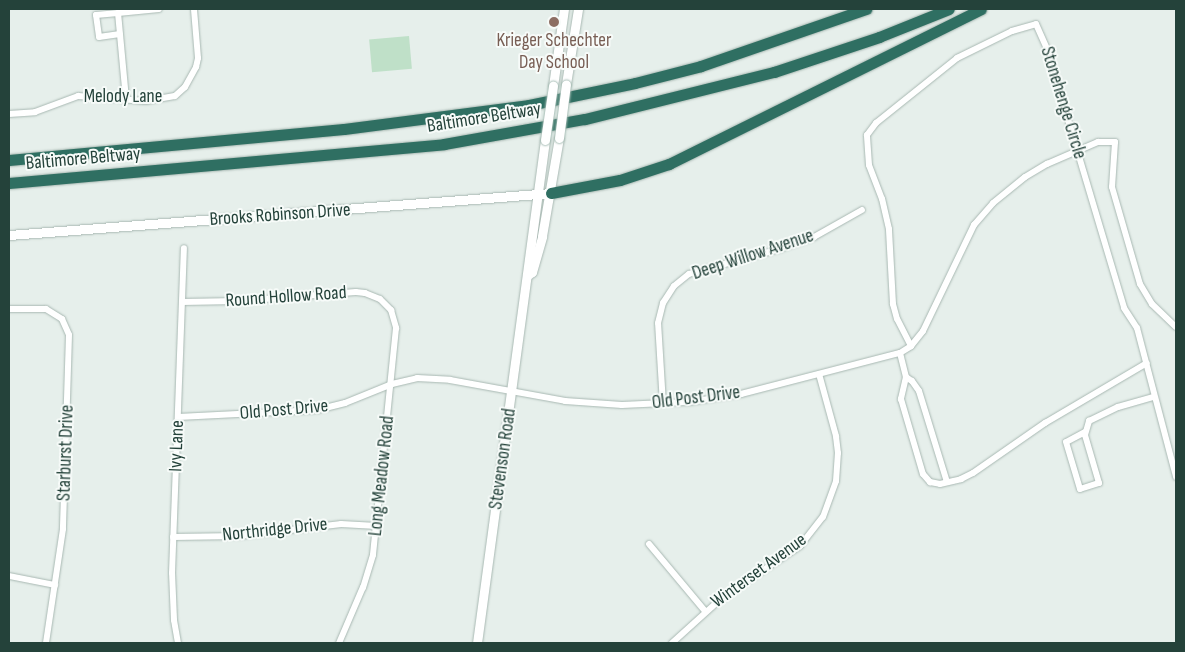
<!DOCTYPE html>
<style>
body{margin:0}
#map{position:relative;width:1185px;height:652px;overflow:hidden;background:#e6efeb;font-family:"Sofia Sans Condensed",sans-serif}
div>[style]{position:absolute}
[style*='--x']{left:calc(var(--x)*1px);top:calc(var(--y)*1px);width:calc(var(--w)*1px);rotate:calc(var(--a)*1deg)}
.green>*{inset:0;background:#bfe0c8;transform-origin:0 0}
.roads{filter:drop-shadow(0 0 1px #a8b8b2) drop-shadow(0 0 1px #a8b8b2)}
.minor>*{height:6px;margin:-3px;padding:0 3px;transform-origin:3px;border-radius:3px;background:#fff}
.secondary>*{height:9px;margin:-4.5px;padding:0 4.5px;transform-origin:4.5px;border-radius:4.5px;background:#fff}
.motorway>*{height:11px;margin:-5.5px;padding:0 5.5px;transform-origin:5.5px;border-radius:5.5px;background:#2f6f62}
.bridges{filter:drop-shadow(0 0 1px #a4bbb3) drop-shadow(0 0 1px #a4bbb3)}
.secondary-bridge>*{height:9px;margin:-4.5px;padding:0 4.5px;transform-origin:4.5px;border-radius:4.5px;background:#fff}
.dots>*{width:14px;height:14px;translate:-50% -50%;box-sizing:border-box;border:2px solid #f7fbf9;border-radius:50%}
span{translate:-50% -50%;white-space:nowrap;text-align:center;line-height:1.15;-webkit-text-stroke:4px #f7fbf9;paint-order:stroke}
.education-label{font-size:19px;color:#785e54}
.street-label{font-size:19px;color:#24423a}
.frame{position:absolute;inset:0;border:10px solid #24423a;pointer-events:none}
</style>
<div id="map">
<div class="green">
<i style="left:409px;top:36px;width:33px;height:40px;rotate:85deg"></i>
</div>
<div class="roads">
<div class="minor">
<i style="--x:118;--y:13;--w:22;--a:175"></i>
<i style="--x:96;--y:15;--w:22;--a:82"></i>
<i style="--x:99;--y:37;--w:21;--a:-8"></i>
<i style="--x:126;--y:99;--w:86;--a:-95.3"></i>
<i style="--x:118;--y:13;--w:41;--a:-5.6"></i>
<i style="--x:9;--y:114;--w:26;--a:-4"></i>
<i style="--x:35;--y:112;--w:46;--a:-20.4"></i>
<i style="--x:78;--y:96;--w:68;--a:4.2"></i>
<i style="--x:146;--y:101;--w:29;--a:-10"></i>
<i style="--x:175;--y:96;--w:13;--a:-42"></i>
<i style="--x:185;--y:87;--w:23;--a:-61"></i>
<i style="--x:196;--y:67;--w:9;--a:-77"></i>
<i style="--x:198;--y:58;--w:49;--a:-94.7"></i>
<i style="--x:182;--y:302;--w:56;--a:-1"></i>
<i style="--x:238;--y:301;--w:118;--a:-4.4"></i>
<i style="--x:356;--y:292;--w:9;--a:6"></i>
<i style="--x:365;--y:293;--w:16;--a:22"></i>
<i style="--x:380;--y:299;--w:16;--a:45"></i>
<i style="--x:391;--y:310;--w:19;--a:74"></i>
<i style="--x:396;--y:328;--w:228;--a:95.8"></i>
<i style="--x:373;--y:555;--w:34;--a:107"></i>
<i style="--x:363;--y:587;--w:61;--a:113.2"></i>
<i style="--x:9;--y:309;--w:37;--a:0"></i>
<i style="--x:46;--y:309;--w:19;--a:32"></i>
<i style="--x:62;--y:319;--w:17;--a:66"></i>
<i style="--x:69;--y:335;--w:194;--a:91.8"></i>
<i style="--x:63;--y:529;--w:115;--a:98.5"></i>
<i style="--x:911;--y:346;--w:30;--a:-117"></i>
<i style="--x:897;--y:319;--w:16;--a:-105"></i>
<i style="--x:893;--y:304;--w:75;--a:-93.1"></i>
<i style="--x:889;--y:229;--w:31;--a:-103"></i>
<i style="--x:882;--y:199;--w:36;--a:-111"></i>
<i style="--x:869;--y:165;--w:30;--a:-94"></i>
<i style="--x:867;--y:135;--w:15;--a:-53"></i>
<i style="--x:876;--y:123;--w:104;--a:-38.7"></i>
<i style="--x:957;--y:58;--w:61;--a:-26.1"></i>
<i style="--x:1012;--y:31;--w:25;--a:-16"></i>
<i style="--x:1036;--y:24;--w:27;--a:66"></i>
<i style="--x:1047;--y:49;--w:270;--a:73.4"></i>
<i style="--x:1124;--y:308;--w:24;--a:57"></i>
<i style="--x:1137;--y:328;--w:154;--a:75.3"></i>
<i style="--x:900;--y:353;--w:25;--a:76"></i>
<i style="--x:906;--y:377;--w:23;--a:103"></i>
<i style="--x:901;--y:399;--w:78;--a:73.7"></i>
<i style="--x:923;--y:474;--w:11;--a:49"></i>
<i style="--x:930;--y:482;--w:10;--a:11"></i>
<i style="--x:940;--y:484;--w:22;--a:-13"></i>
<i style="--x:961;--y:479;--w:13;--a:-27"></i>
<i style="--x:973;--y:473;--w:88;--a:-34.8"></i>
<i style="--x:1045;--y:423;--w:118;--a:-30.5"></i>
<i style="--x:906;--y:377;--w:7;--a:34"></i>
<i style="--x:912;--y:381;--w:12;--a:55"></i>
<i style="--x:919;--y:391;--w:95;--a:72.9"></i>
<i style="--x:663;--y:404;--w:81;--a:-93.5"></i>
<i style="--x:658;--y:323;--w:21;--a:-76"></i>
<i style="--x:663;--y:303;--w:20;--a:-57"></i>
<i style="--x:674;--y:286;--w:19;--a:-39"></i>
<i style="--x:689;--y:274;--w:10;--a:-17"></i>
<i style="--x:699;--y:271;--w:84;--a:-15.2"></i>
<i style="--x:780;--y:249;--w:36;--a:-19"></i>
<i style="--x:814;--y:237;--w:55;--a:-29.4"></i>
<i style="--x:178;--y:417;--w:139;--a:-2.9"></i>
<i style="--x:317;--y:410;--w:29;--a:-14"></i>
<i style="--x:345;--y:403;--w:51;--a:-22"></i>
<i style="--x:392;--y:384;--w:26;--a:-13"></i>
<i style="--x:417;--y:378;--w:33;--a:3"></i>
<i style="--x:450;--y:380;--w:117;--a:10.3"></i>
<i style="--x:565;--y:401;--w:57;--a:4"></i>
<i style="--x:622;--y:405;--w:67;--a:-2.6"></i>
<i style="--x:689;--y:402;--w:53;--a:-8.7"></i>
<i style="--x:741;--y:394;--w:164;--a:-14.5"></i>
<i style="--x:900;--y:353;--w:13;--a:-32"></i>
<i style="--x:911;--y:346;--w:19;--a:-51"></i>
<i style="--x:923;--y:331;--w:118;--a:-64.3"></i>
<i style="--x:974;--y:225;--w:29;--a:-49"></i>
<i style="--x:993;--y:203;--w:41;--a:-39.1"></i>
<i style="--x:1025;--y:177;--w:26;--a:-31"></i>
<i style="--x:1047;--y:164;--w:56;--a:-23.3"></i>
<i style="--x:1098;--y:142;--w:17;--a:0"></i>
<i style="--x:1115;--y:142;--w:45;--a:93.8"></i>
<i style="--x:1112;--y:187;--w:101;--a:73.9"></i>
<i style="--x:1140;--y:284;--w:23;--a:59"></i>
<i style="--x:1152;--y:304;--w:33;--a:44"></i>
<i style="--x:1085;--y:432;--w:21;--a:152"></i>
<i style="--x:1066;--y:442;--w:49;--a:73.4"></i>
<i style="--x:1080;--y:489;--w:20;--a:-18"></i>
<i style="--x:1099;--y:483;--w:50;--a:-106.3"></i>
<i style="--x:1085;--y:435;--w:15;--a:-74"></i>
<i style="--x:1089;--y:421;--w:32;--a:-26"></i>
<i style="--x:1118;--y:407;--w:37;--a:-16"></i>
<i style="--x:173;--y:537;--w:66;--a:-0.9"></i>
<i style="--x:239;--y:536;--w:103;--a:-6.7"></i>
<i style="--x:341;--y:524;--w:36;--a:3"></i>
<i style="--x:649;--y:544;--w:87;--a:50.1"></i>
<i style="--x:9;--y:576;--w:47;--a:11.1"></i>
<i style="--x:178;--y:643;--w:23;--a:-100"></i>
<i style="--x:174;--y:620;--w:47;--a:-92.4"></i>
<i style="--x:172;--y:573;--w:325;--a:-87.9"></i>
<i style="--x:672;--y:643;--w:70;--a:-42.1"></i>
<i style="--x:724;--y:596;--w:91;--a:-33.3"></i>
<i style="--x:800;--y:546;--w:37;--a:-52"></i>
<i style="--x:823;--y:517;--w:38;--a:-70"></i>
<i style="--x:836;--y:481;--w:28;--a:-86"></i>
<i style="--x:838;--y:453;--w:17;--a:-97"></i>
<i style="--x:836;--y:436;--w:64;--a:-105.3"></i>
</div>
<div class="secondary">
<i style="--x:566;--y:84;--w:76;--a:-80.9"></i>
<i style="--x:553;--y:86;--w:78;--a:-81.9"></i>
<i style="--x:9;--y:235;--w:544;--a:-4.43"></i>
<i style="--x:528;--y:275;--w:5;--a:-37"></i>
<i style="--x:532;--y:272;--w:37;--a:-74"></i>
<i style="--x:542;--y:236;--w:99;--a:-80.2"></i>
<i style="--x:477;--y:643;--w:508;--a:-82.3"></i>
</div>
<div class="motorway">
<i style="--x:9;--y:160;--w:336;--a:-5.3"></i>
<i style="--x:344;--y:129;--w:187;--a:-7.4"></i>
<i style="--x:529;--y:105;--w:108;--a:-11.7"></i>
<i style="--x:635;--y:83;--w:68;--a:-14.4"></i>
<i style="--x:701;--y:66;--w:175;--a:-19.1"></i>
<i style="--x:9;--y:183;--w:437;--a:-5.1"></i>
<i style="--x:444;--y:144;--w:143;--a:-10.1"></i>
<i style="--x:585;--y:119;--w:195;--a:-14"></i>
<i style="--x:774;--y:72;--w:111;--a:-18.4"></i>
<i style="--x:879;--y:37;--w:75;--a:-21.8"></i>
<i style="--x:551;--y:193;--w:70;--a:-10.7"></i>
<i style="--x:620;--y:180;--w:52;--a:-18.1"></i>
<i style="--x:669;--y:164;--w:348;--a:-26.4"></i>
</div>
</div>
<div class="bridges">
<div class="secondary-bridge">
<i style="--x:559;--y:138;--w:54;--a:-82.6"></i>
<i style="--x:545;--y:140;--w:55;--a:-81.6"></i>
</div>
</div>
<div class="dots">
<i style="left:554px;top:22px;background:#8d6e63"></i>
</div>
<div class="education-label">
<span style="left:554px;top:52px">Krieger Schechter<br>Day School</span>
</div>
<div class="street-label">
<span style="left:123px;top:97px">Melody Lane</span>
<span style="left:1063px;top:103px;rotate:73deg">Stonehenge Circle</span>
<span style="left:484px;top:118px;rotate:-9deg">Baltimore Beltway</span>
<span style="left:83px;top:159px;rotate:-5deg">Baltimore Beltway</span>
<span style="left:280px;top:215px;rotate:-4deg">Brooks Robinson Drive</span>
<span style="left:753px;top:255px;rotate:-18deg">Deep Willow Avenue</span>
<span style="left:286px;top:297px;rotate:-4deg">Round Hollow Road</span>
<span style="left:696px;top:398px;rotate:-7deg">Old Post Drive</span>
<span style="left:284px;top:410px;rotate:-5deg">Old Post Drive</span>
<span style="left:177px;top:446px;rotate:-88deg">Ivy Lane</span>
<span style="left:66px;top:453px;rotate:-88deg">Starburst Drive</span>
<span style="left:503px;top:459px;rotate:-82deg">Stevenson Road</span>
<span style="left:382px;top:476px;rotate:-84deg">Long Meadow Road</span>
<span style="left:275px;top:530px;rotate:-6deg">Northridge Drive</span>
<span style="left:759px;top:571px;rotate:-36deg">Winterset Avenue</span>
</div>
<div class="frame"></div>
</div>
